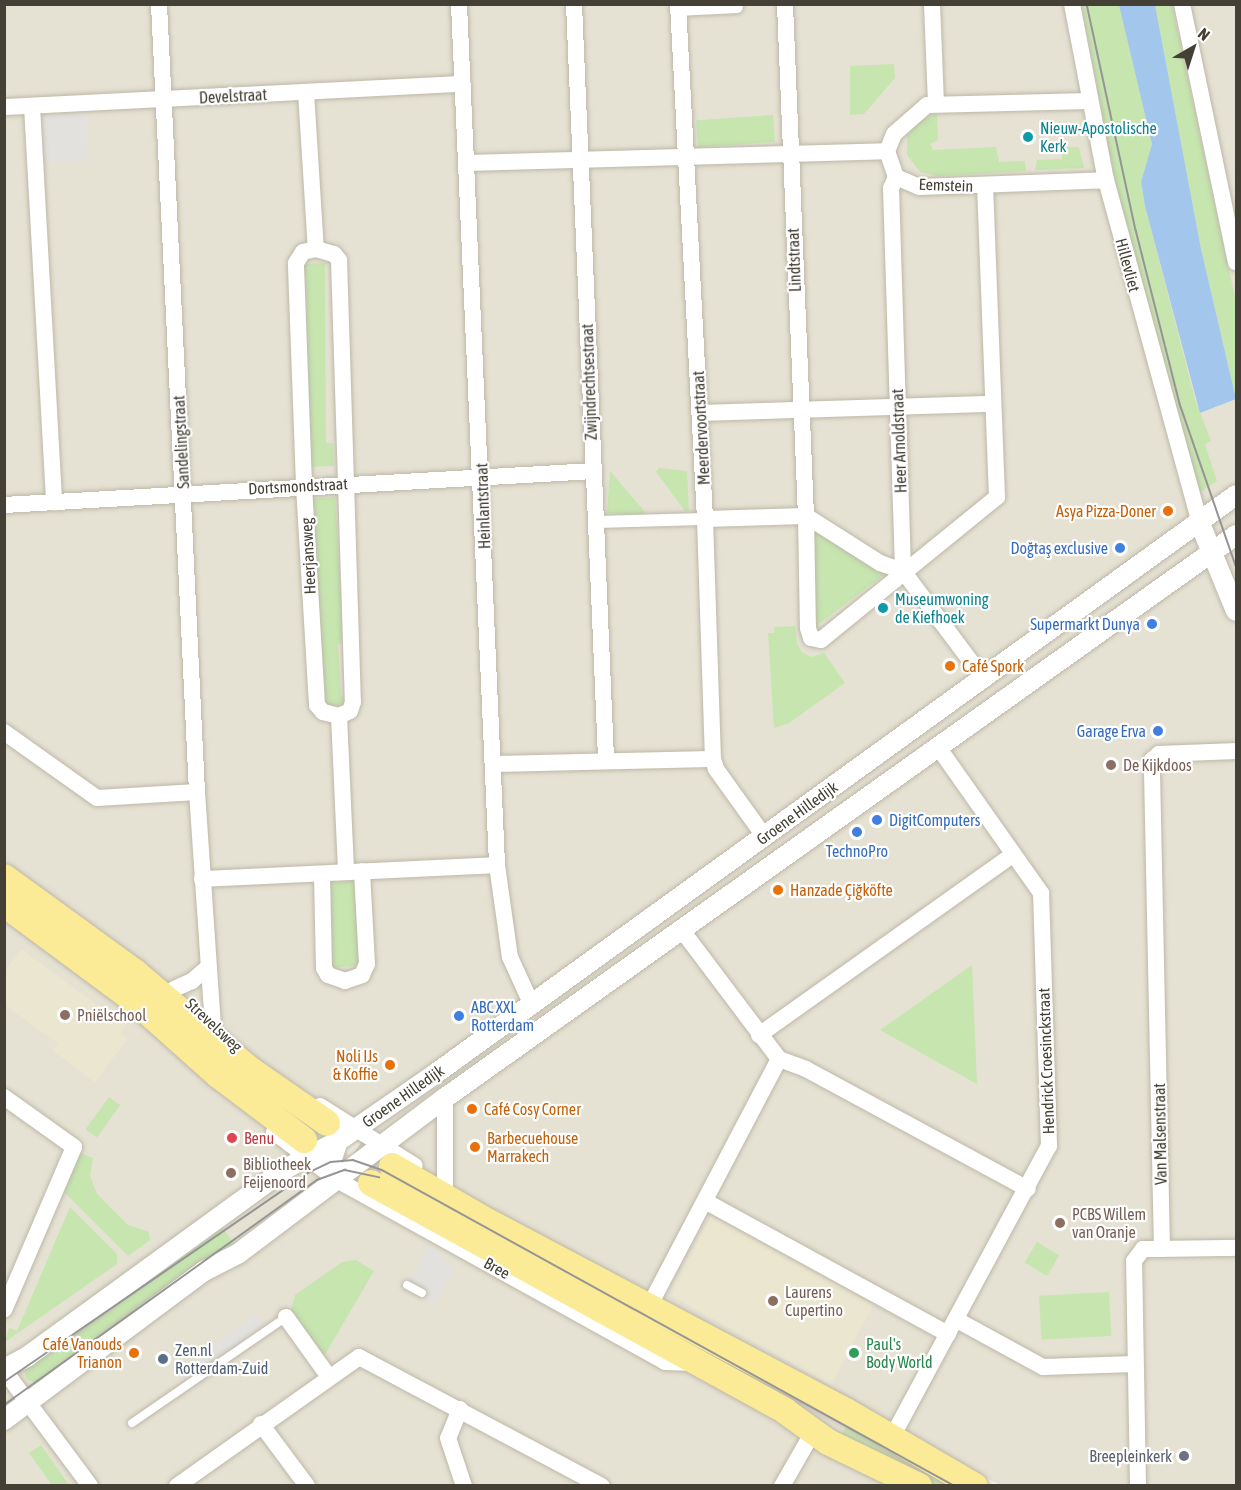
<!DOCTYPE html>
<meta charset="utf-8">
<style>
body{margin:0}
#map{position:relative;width:1241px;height:1490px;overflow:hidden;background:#f2f0e5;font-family:"Asap Condensed",sans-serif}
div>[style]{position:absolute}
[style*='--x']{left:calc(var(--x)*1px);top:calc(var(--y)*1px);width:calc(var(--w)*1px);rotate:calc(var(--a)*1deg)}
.residential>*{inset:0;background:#e6e2d3}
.education>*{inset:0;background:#ebe6cf}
.green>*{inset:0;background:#c6e5af;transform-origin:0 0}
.parking>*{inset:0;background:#e3e1dd;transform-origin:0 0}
.water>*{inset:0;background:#a3c6ed}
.primary-tunnel>*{height:26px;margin-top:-13px;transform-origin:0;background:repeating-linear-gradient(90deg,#cfcdc2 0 26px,transparent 0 39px)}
.roads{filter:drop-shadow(0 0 2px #bdb8a8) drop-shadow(0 0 2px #bdb8a8)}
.service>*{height:8px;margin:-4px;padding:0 4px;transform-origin:4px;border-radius:4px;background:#fff}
.pedestrian>*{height:12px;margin:-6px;padding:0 6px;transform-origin:6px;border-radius:6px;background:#fff}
.minor>*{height:16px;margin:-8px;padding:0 8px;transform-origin:8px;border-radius:8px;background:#fff}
.tertiary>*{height:20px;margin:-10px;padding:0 10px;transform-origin:10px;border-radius:10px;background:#fff}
.primary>*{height:26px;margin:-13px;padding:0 13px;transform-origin:13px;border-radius:13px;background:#fbea96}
.tram>*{height:1.5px;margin:-0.75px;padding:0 0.75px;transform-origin:0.75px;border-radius:0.75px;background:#959595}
.dots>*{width:16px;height:16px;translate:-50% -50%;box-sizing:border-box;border:3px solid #fff;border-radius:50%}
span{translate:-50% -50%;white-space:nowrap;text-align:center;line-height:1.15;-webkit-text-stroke:4.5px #fff;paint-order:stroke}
.street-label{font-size:16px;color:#444035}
.culture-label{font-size:16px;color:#0d838f}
.left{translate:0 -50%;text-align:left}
.food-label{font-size:16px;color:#c56008}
.right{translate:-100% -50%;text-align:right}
.shop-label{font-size:16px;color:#366cbe}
.education-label{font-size:16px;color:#785e54}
.health-label{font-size:16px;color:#be3a42}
.leisure-label{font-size:16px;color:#27864d}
.service-label{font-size:16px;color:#4e5e75}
.worship-label{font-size:16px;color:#5b616d}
.frame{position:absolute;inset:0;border:6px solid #444035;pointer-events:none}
.north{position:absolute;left:1163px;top:18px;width:60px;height:60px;-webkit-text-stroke:4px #fff;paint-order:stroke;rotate:39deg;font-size:16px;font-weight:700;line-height:24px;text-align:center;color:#444035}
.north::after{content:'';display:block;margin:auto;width:21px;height:27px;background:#444035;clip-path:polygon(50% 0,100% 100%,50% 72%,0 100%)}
</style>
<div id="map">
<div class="residential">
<i style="clip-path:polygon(4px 5px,1236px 5px,1236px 1485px,1000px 1485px,406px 1169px,331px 1117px,5px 870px)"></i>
<i style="clip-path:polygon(4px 900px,350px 1156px,949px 1485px,5px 1485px)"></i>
</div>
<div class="education">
<i style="clip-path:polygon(21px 949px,126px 1026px,120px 1034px,127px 1039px,95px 1082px,53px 1051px,58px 1043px,5px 1005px,5px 972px)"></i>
<i style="clip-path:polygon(711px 1216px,873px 1305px,831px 1385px,672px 1296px,673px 1287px)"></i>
</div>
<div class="green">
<i style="clip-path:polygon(1082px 5px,1119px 5px,1152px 144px,1141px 182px,1145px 206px,1195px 399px,1211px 441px,1205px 444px,1217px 481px,1198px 493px,1161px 365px,1112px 167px)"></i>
<i style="clip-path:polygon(1155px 5px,1172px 5px,1236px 302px,1236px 399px,1201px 249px)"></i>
<i style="clip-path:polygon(894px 64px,895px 78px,864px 114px,850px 115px,850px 66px)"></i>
<i style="clip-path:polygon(937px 114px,938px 140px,930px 144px,933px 150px,996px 147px,999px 162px,1025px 161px,1026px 171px,939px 176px,920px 172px,907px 155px,907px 134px,924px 117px)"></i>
<i style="left:773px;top:115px;width:27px;height:77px;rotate:86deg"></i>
<i style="clip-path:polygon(1062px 147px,1079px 147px,1084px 168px,1035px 170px,1037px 160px,1062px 159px)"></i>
<i style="clip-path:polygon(325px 263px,326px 443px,333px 443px,334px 466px,307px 467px,302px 318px,307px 318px,306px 277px,300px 277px,300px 264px)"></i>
<i style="clip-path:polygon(659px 468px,687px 471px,689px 511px,685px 511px,656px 472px)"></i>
<i style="clip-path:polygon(610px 471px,645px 512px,642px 515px,607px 513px)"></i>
<i style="clip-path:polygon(335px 497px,344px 643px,338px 644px,341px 696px,347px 696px,347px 705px,322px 707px,316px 531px,311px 531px,309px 499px)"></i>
<i style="clip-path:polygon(818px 529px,885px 574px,815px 627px,811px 530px)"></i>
<i style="clip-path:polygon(795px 626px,797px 644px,802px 652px,811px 657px,824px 653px,845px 683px,789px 723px,774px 728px,768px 633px,774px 633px,774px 627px)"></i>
<i style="left:355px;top:881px;width:85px;height:29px;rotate:87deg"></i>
<i style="clip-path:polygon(972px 965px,977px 1084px,880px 1030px)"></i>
<i style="left:109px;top:1097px;width:14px;height:40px;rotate:36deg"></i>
<i style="clip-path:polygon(80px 1153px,93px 1158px,90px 1176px,97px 1194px,128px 1225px,149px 1232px,150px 1240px,128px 1256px,63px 1191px)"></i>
<i style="clip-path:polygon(70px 1207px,117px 1254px,117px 1264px,5px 1342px,9px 1328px,17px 1331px)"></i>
<i style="clip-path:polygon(219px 1223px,238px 1249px,38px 1384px,26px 1379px,23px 1364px)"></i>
<i style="left:1037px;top:1242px;width:26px;height:24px;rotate:31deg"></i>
<i style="clip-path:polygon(356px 1260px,374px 1271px,323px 1358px,290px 1314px,295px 1295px,342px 1262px)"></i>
<i style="left:1109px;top:1292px;width:44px;height:70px;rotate:87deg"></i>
<i style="clip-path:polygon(851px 1420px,962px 1485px,929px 1485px,839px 1438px)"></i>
<i style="clip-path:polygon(41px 1445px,69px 1485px,52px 1485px,29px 1453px)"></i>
</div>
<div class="parking">
<i style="left:87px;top:114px;width:47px;height:46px;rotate:89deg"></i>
<i style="clip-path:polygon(429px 1246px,443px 1254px,440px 1260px,455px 1268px,435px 1305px,406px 1288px)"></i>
<i style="left:256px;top:1313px;width:23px;height:100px;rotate:52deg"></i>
</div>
<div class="water">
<i style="clip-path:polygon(1119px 5px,1155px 5px,1201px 249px,1236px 399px,1200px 413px,1145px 206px,1141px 182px,1152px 144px)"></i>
</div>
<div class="primary-tunnel">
<i style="--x:327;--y:1123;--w:77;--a:33.9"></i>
</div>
<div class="roads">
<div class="service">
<i style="--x:407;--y:1285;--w:17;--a:28"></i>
<i style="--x:132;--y:1423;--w:187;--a:-34.5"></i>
</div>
<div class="pedestrian">
<i style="--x:678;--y:10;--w:59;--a:-2.9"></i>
<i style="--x:595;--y:522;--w:110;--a:-1.6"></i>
</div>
<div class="minor">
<i style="--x:159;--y:4;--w:789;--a:87.24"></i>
<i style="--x:197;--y:792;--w:234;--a:86.1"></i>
<i style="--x:459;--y:4;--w:862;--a:87.47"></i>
<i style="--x:497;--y:865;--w:93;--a:82"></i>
<i style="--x:510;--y:957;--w:51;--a:65.5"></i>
<i style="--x:574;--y:4;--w:756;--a:87.57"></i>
<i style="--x:678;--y:4;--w:516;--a:87"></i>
<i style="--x:705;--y:519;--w:240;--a:88.1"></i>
<i style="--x:713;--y:759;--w:10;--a:73"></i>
<i style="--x:716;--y:769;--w:82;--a:54.4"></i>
<i style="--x:932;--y:4;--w:100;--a:87.7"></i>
<i style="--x:1072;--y:4;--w:179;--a:79.1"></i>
<i style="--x:1106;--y:180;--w:353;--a:74.7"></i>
<i style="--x:1182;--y:4;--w:264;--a:78.2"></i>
<i style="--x:306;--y:92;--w:157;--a:86.4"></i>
<i style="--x:1089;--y:101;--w:162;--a:178.6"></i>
<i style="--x:927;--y:105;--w:44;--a:138.7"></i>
<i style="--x:894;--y:134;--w:18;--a:112"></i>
<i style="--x:887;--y:151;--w:28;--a:71"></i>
<i style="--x:896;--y:177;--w:25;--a:23"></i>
<i style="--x:919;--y:187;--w:187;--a:-2.1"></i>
<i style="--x:32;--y:106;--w:397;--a:86.8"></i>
<i style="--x:4;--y:107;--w:459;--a:-2.9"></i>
<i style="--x:466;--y:163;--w:421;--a:-1.6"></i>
<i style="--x:896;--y:177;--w:12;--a:114"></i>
<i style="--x:891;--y:188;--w:383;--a:88.2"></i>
<i style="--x:903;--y:571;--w:135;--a:53.1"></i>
<i style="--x:316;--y:249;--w:19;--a:16"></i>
<i style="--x:334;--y:254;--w:8;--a:50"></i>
<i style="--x:339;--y:260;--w:442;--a:88.2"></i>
<i style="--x:353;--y:702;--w:9;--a:108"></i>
<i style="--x:350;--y:711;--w:12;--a:156"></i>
<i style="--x:339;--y:716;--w:16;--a:-166"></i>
<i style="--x:323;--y:712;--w:9;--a:-131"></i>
<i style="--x:317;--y:705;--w:220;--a:-93.4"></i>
<i style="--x:304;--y:485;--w:222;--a:-92.1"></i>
<i style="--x:296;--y:263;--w:13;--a:-58"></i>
<i style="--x:303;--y:252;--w:13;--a:-13"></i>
<i style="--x:700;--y:413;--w:293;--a:-1.8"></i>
<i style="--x:4;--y:505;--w:590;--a:-3.3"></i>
<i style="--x:705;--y:519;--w:101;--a:-1.7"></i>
<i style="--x:806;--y:516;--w:512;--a:-92.35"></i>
<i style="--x:903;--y:571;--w:24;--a:-161"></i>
<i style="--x:880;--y:563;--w:88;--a:-147.6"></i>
<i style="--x:806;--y:516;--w:112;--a:89"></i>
<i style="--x:808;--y:628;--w:10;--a:73"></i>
<i style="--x:811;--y:638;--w:10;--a:11"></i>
<i style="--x:821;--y:640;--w:227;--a:-39.1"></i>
<i style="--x:997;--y:497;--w:311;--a:-92.2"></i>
<i style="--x:339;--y:716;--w:156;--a:87.4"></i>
<i style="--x:4;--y:732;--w:114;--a:35.4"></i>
<i style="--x:97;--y:798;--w:100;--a:-3.4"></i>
<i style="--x:493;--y:764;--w:220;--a:-1.3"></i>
<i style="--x:322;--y:874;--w:94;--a:88.8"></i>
<i style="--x:324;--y:968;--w:8;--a:60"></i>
<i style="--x:328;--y:975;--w:18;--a:19"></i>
<i style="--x:345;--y:981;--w:18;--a:-19"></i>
<i style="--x:362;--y:975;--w:12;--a:-66"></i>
<i style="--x:367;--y:964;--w:93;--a:-93.1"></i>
<i style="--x:202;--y:879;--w:295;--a:-2.7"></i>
<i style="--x:681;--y:929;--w:163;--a:53"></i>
<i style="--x:779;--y:1059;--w:29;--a:20"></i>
<i style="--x:806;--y:1069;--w:252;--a:28.4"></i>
<i style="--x:174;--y:989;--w:20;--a:-24"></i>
<i style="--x:192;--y:981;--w:21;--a:-41"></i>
<i style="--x:759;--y:1035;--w:310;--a:-35.4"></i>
<i style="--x:4;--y:1097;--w:86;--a:35.5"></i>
<i style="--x:74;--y:1147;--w:177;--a:113.2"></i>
<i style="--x:445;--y:1098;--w:87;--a:90"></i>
<i style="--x:320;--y:1106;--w:112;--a:32.3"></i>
<i style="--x:274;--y:1132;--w:79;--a:37.3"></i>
<i style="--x:337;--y:1180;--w:375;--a:29"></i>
<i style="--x:665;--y:1362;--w:29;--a:2"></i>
<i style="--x:705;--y:1201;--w:277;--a:28.7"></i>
<i style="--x:1162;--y:1249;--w:74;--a:-0.8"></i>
<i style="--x:653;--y:1299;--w:271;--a:-62.3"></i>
<i style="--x:286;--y:1317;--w:74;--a:54.4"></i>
<i style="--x:957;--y:1320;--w:98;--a:28.7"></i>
<i style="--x:1043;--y:1367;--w:92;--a:-1.9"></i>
<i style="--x:4;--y:1370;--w:144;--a:53.4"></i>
<i style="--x:460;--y:1409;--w:31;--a:112"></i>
<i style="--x:448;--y:1438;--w:51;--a:71.6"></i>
<i style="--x:261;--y:1424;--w:77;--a:53.4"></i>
<i style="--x:891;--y:1439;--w:333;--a:-61.7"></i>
<i style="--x:1049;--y:1146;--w:253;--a:-91.8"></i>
<i style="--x:1041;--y:893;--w:179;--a:-125.2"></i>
<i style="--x:177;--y:1486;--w:223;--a:-35.3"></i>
<i style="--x:359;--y:1357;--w:275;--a:28"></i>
<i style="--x:782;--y:1486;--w:62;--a:-60.1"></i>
<i style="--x:1138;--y:1486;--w:225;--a:-91"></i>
<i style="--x:1134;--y:1261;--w:15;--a:-53"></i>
<i style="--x:1143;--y:1249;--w:19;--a:0"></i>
<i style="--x:1162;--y:1249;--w:489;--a:-91.2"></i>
<i style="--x:1152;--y:760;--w:9;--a:-41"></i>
<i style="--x:1159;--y:754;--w:77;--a:-2.2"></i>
</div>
<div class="tertiary">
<i style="--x:1199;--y:521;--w:97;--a:67.7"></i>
<i style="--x:337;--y:1180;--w:19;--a:-108"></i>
<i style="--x:331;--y:1162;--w:22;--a:-72"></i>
<i style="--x:4;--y:1369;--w:27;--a:-28"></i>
<i style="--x:28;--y:1356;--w:320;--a:-36"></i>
<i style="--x:287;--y:1168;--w:58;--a:-27.9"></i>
<i style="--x:338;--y:1141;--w:118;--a:-34.6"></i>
<i style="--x:435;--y:1074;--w:988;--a:-35.86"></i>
<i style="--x:4;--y:1420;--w:249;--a:-36.7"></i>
<i style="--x:204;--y:1271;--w:39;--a:-27"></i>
<i style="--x:239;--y:1253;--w:258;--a:-37"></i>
<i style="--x:445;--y:1098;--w:971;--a:-35.44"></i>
</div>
<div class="primary">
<i style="--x:4;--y:877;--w:163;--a:36"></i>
<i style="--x:136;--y:973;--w:147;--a:40.3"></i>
<i style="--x:248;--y:1068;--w:96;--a:34.8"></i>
<i style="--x:4;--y:904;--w:163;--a:36.5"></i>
<i style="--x:135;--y:1001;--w:111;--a:41.7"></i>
<i style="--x:218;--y:1075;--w:108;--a:37.1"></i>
<i style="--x:392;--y:1166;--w:110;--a:30.1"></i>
<i style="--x:487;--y:1221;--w:406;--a:27.9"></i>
<i style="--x:846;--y:1411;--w:149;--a:30.2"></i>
<i style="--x:371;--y:1183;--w:473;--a:28.8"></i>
<i style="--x:785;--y:1411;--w:53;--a:35.8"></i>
<i style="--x:828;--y:1442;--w:101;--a:25.8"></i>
</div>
</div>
<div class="tram">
<i style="--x:1087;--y:4;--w:231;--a:77.8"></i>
<i style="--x:1136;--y:230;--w:179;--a:75.8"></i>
<i style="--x:1180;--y:404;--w:171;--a:70.9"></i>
<i style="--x:4;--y:1382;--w:369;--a:-34.5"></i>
<i style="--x:308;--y:1173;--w:25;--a:-26"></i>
<i style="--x:331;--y:1162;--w:22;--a:-5"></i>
<i style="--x:353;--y:1160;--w:31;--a:19"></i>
<i style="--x:382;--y:1170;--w:654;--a:28.88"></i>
<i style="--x:4;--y:1405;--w:385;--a:-35.7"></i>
<i style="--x:317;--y:1180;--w:30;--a:-20"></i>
<i style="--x:345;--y:1170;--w:35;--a:12"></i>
</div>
<div class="dots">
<i style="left:1028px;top:137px;background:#0f9aa8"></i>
<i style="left:1168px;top:511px;background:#e8710a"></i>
<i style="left:1120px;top:548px;background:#3f7fe0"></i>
<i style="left:883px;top:608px;background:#0f9aa8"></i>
<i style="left:1152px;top:624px;background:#3f7fe0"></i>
<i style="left:950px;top:666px;background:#e8710a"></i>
<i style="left:1158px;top:731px;background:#3f7fe0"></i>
<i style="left:1111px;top:765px;background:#8d6e63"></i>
<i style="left:877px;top:820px;background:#3f7fe0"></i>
<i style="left:857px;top:832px;background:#3f7fe0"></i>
<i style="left:778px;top:890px;background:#e8710a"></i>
<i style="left:65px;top:1015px;background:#8d6e63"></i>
<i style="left:459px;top:1016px;background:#3f7fe0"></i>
<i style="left:390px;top:1065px;background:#e8710a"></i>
<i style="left:472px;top:1109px;background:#e8710a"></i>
<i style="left:232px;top:1138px;background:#e0444e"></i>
<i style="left:475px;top:1147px;background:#e8710a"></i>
<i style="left:231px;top:1173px;background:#8d6e63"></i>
<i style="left:1060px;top:1223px;background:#8d6e63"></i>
<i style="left:773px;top:1301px;background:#8d6e63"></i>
<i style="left:134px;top:1353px;background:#e8710a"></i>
<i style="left:854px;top:1353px;background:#2e9e5b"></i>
<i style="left:163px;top:1359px;background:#5c6f8a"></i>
<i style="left:1184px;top:1456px;background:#6b7280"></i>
</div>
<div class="street-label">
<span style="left:233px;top:96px;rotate:-3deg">Develstraat</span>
<span style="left:946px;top:185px;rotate:2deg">Eemstein</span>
<span style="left:794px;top:260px;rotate:-92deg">Lindtstraat</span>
<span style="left:1128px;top:265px;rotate:75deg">Hillevliet</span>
<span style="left:589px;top:382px;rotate:-92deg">Zwijndrechtsestraat</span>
<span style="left:701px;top:428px;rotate:-93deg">Meerdervoortstraat</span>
<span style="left:899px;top:441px;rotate:-92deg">Heer Arnoldstraat</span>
<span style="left:181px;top:442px;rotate:-93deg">Sandelingstraat</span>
<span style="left:298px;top:486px;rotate:-3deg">Dortsmondstraat</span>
<span style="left:483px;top:506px;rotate:-92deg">Heinlantstraat</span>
<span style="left:308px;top:556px;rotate:-93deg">Heerjansweg</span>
<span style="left:797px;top:813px;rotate:-36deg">Groene Hilledijk</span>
<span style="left:214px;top:1025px;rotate:43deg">Strevelsweg</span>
<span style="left:1046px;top:1061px;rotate:-92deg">Hendrick Croesinckstraat</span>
<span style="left:403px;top:1096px;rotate:-35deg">Groene Hilledijk</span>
<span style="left:1160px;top:1134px;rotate:-91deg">Van Malsenstraat</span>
<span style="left:497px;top:1268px;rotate:29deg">Bree</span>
</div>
<div class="culture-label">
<span class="left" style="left:1040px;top:137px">Nieuw-Apostolische<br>Kerk</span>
<span class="left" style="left:895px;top:608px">Museumwoning<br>de Kiefhoek</span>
</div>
<div class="food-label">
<span class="right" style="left:1156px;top:511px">Asya Pizza-Doner</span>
<span class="left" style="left:962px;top:666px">Café Spork</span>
<span class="left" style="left:790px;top:890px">Hanzade Çiğköfte</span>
<span class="right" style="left:378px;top:1065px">Noli IJs<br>&amp; Koffie</span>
<span class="left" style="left:484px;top:1109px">Café Cosy Corner</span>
<span class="left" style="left:487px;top:1147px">Barbecuehouse<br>Marrakech</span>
<span class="right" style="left:122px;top:1353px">Café Vanouds<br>Trianon</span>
</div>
<div class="shop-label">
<span class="right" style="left:1108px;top:548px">Doğtaş exclusive</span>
<span class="right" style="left:1140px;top:624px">Supermarkt Dunya</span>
<span class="right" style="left:1146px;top:731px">Garage Erva</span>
<span class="left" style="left:889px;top:820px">DigitComputers</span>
<span style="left:857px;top:851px">TechnoPro</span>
<span class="left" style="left:471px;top:1016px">ABC XXL<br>Rotterdam</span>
</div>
<div class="education-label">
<span class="left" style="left:1123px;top:765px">De Kijkdoos</span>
<span class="left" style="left:77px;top:1015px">Pniëlschool</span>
<span class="left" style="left:243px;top:1173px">Bibliotheek<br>Feijenoord</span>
<span class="left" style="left:1072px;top:1223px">PCBS Willem<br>van Oranje</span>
<span class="left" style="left:785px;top:1301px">Laurens<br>Cupertino</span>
</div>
<div class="health-label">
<span class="left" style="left:244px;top:1138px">Benu</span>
</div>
<div class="leisure-label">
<span class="left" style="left:866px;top:1353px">Paul's<br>Body World</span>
</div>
<div class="service-label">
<span class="left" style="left:175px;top:1359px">Zen.nl<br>Rotterdam-Zuid</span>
</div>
<div class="worship-label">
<span class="right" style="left:1172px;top:1456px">Breepleinkerk</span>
</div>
<div class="frame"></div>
<div class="north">N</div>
</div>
